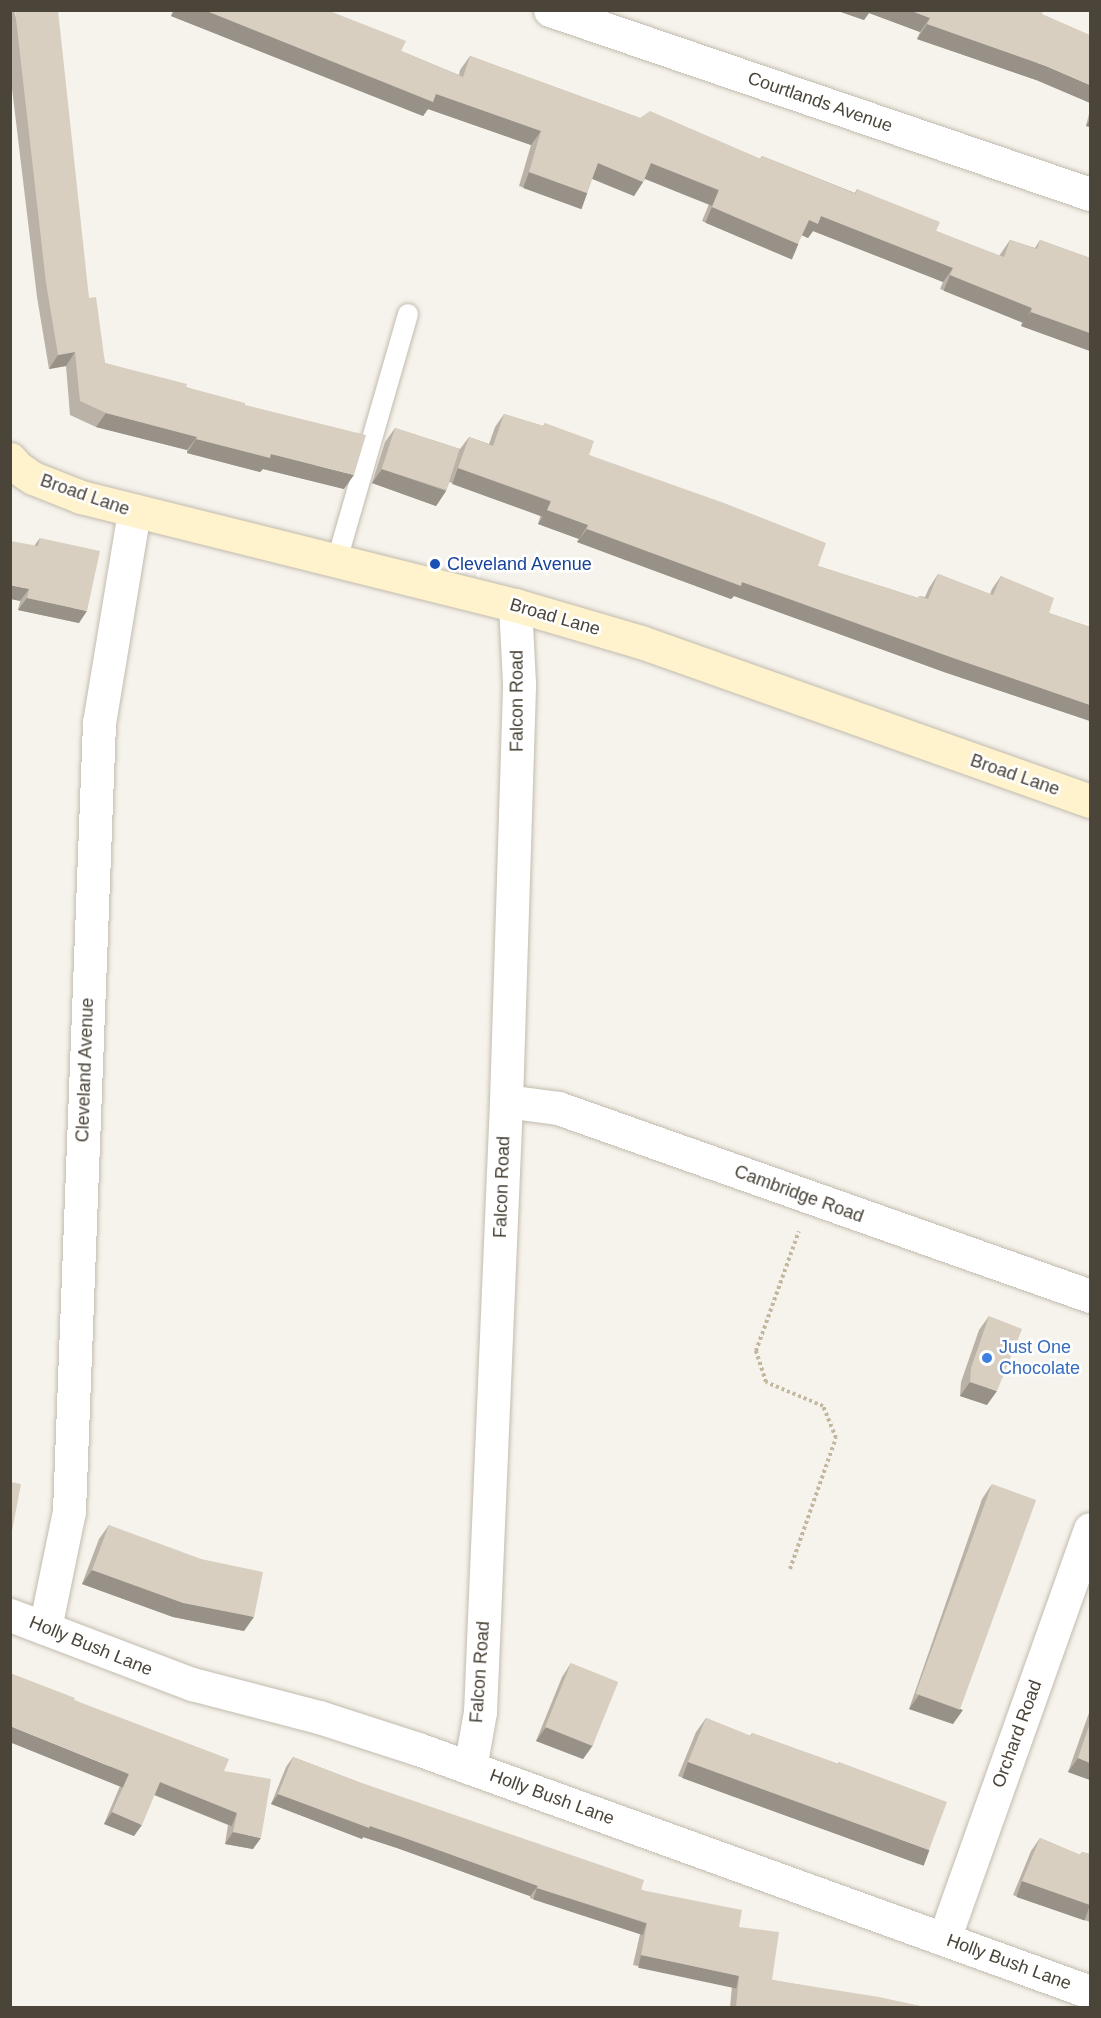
<!DOCTYPE html>
<style>
body{margin:0}
#map{position:relative;width:1101px;height:2018px;overflow:hidden;background:#f6f3ec;font-family:Arial,sans-serif}
div>[style]{position:absolute}
[style*='--x']{left:calc(var(--x)*1px);top:calc(var(--y)*1px);width:calc(var(--w)*1px);rotate:calc(var(--a)*1deg)}
.path>*{height:4px;margin-top:-2px;transform-origin:0;background:repeating-linear-gradient(90deg,#c4b79f 0 3px,transparent 0 6px)}
.roads{filter:drop-shadow(0 0 2px #c2bbae) drop-shadow(0 0 2px #c2bbae)}
.lane>*{height:20px;margin:-10px;padding:0 10px;transform-origin:10px;border-radius:10px;background:#fff}
.street>*{height:33px;margin:-16.5px;padding:0 16.5px;transform-origin:16.5px;border-radius:16.5px;background:#fff}
.secondary>*{height:33px;margin:-16.5px;padding:0 16.5px;transform-origin:16.5px;border-radius:16.5px;background:#fff3cd}
.wall>*{inset:0;background:#bab2a6}
.shaded-wall>*{inset:0;background:#979187;transform-origin:0 0}
.building>*{inset:0;background:#d8cfc1;transform-origin:0 0}
.dots>*{width:16px;height:16px;translate:-50% -50%;box-sizing:border-box;border:3px solid #fff;border-radius:50%}
span{translate:-50% -50%;white-space:nowrap;text-align:center;line-height:1.15;-webkit-text-stroke:5px #fff;paint-order:stroke}
.street-label{font-size:18px;color:#4b4439}
.transit-label{font-size:18px;color:#164399}
.left{translate:0 -50%;text-align:left}
.shop-label{font-size:18px;color:#366cbe}
.frame{position:absolute;inset:0;border:12px solid #4b4439;pointer-events:none}
</style>
<div id="map">
<div class="path">
<i style="--x:790;--y:1569;--w:139;--a:-70.7"></i>
<i style="--x:836;--y:1438;--w:35;--a:-112"></i>
<i style="--x:823;--y:1406;--w:62;--a:-157.2"></i>
<i style="--x:766;--y:1382;--w:33;--a:-108"></i>
<i style="--x:756;--y:1351;--w:127;--a:-70.3"></i>
</div>
<div class="roads">
<div class="lane">
<i style="--x:337;--y:560;--w:256;--a:-73.9"></i>
</div>
<div class="street">
<i style="--x:550;--y:10;--w:570;--a:18.82"></i>
<i style="--x:506;--y:1101;--w:52;--a:7.7"></i>
<i style="--x:558;--y:1108;--w:564;--a:19.46"></i>
<i style="--x:10;--y:1615;--w:195;--a:20.8"></i>
<i style="--x:192;--y:1684;--w:131;--a:14.6"></i>
<i style="--x:319;--y:1717;--w:104;--a:17.9"></i>
<i style="--x:418;--y:1749;--w:715;--a:19.88"></i>
<i style="--x:45;--y:1628;--w:119;--a:-78.4"></i>
<i style="--x:69;--y:1511;--w:789;--a:-87.82"></i>
<i style="--x:99;--y:723;--w:214;--a:-80.6"></i>
<i style="--x:470;--y:1768;--w:57;--a:-79.9"></i>
<i style="--x:480;--y:1712;--w:612;--a:-87.56"></i>
<i style="--x:506;--y:1101;--w:418;--a:-88.2"></i>
<i style="--x:519;--y:683;--w:78;--a:-92.9"></i>
<i style="--x:944;--y:1939;--w:435;--a:-70.4"></i>
</div>
<div class="secondary">
<i style="--x:10;--y:459;--w:12;--a:48"></i>
<i style="--x:18;--y:468;--w:18;--a:34"></i>
<i style="--x:33;--y:478;--w:52;--a:21.6"></i>
<i style="--x:81;--y:497;--w:447;--a:14"></i>
<i style="--x:515;--y:605;--w:131;--a:16.4"></i>
<i style="--x:641;--y:642;--w:476;--a:19.5"></i>
</div>
</div>
<div class="wall">
<i style="clip-path:polygon(14px 10px,89px 298px,105px 363px,245px 405px,344px 489px,263px 469px,260px 472px,187px 453px,187px 450px,96px 427px,70px 415px,66px 366px,49px 369px,37px 297px,10px 72px,10px 16px)"></i>
<i style="clip-path:polygon(173px 10px,327px 10px,401px 51px,459px 75px,460px 70px,470px 56px,640px 118px,760px 159px,762px 156px,855px 193px,857px 189px,936px 231px,999px 256px,1010px 240px,1035px 248px,1040px 240px,1090px 258px,1090px 351px,1021px 326px,1022px 322px,940px 289px,943px 282px,813px 231px,808px 238px,802px 235px,789px 258px,702px 221px,709px 204px,645px 179px,634px 196px,592px 179px,587px 193px,577px 207px,519px 186px,531px 145px,428px 109px,423px 116px,171px 16px)"></i>
<i style="clip-path:polygon(835px 10px,1042px 14px,1036px 80px,917px 39px,920px 32px,869px 13px,864px 20px)"></i>
<i style="clip-path:polygon(1090px 110px,1090px 127px,1086px 126px)"></i>
<i style="clip-path:polygon(504px 414px,543px 426px,545px 423px,589px 455px,818px 566px,918px 598px,919px 596px,925px 597px,929px 588px,938px 574px,990px 594px,992px 589px,1001px 576px,1049px 613px,1090px 627px,1090px 721px,944px 672px,734px 596px,731px 599px,577px 542px,579px 539px,538px 524px,541px 514px,449px 482px,446px 491px,436px 506px,372px 483px,385px 442px,395px 428px,460px 449px,469px 437px,489px 444px,495px 427px)"></i>
<i style="clip-path:polygon(40px 538px,79px 623px,18px 610px,34px 546px)"></i>
<i style="clip-path:polygon(989px 1316px,987px 1405px,960px 1396px,961px 1382px,979px 1330px)"></i>
<i style="clip-path:polygon(992px 1484px,953px 1724px,909px 1709px,982px 1499px)"></i>
<i style="clip-path:polygon(109px 1525px,244px 1631px,173px 1617px,82px 1584px,99px 1539px)"></i>
<i style="clip-path:polygon(571px 1663px,593px 1745px,583px 1759px,536px 1741px,562px 1677px)"></i>
<i style="clip-path:polygon(74px 1700px,224px 1771px,253px 1849px,225px 1844px,228px 1825px,154px 1795px,134px 1836px,104px 1824px,120px 1786px)"></i>
<i style="clip-path:polygon(1090px 1710px,1090px 1780px,1068px 1772px)"></i>
<i style="clip-path:polygon(706px 1718px,750px 1736px,752px 1733px,838px 1764px,839px 1762px,919px 1864px,678px 1776px,696px 1732px)"></i>
<i style="clip-path:polygon(293px 1757px,739px 1927px,772px 1980px,925px 2007px,730px 2007px,732px 1986px,633px 1965px,640px 1934px,530px 1898px,530px 1896px,397px 1848px,363px 1837px,362px 1839px,271px 1804px,286px 1767px)"></i>
<i style="clip-path:polygon(1040px 1838px,1080px 1855px,1082px 1852px,1090px 1854px,1090px 1922px,1013px 1895px,1031px 1851px)"></i>
</div>
<div class="shaded-wall">
<i style="clip-path:polygon(175px 10px,204px 10px,541px 131px,531px 145px,428px 109px,423px 116px,171px 16px)"></i>
<i style="clip-path:polygon(835px 10px,909px 10px,930px 18px,920px 32px,869px 13px,864px 20px)"></i>
<i style="clip-path:polygon(927px 24px,1046px 66px,1090px 85px,1090px 103px,1036px 80px,917px 39px)"></i>
<i style="clip-path:polygon(1090px 119px,1090px 127px,1086px 126px)"></i>
<i style="clip-path:polygon(598px 163px,643px 182px,634px 196px,588px 177px)"></i>
<i style="left:651px;top:163px;width:73px;height:17px;rotate:22deg"></i>
<i style="left:529px;top:172px;width:62px;height:17px;rotate:20deg"></i>
<i style="left:712px;top:207px;width:94px;height:17px;rotate:23deg"></i>
<i style="clip-path:polygon(821px 216px,953px 268px,943px 282px,813px 231px,808px 238px,799px 234px,809px 220px)"></i>
<i style="left:950px;top:275px;width:88px;height:17px;rotate:22deg"></i>
<i style="clip-path:polygon(1031px 312px,1090px 333px,1090px 351px,1021px 326px)"></i>
<i style="clip-path:polygon(75px 352px,66px 366px,49px 369px,58px 355px)"></i>
<i style="clip-path:polygon(106px 413px,197px 437px,187px 450px,96px 427px)"></i>
<i style="clip-path:polygon(196px 439px,271px 454px,354px 475px,344px 489px,263px 469px,260px 472px,187px 453px)"></i>
<i style="left:458px;top:468px;width:99px;height:17px;rotate:20deg"></i>
<i style="clip-path:polygon(382px 469px,446px 491px,436px 506px,372px 483px)"></i>
<i style="clip-path:polygon(547px 510px,588px 525px,579px 539px,538px 524px)"></i>
<i style="clip-path:polygon(587px 529px,742px 582px,1090px 705px,1090px 721px,944px 672px,734px 596px,731px 599px,577px 542px)"></i>
<i style="clip-path:polygon(10px 585px,29px 589px,20px 601px,10px 599px)"></i>
<i style="clip-path:polygon(27px 598px,87px 611px,79px 623px,18px 610px)"></i>
<i style="clip-path:polygon(970px 1382px,997px 1391px,987px 1405px,960px 1396px)"></i>
<i style="clip-path:polygon(92px 1570px,254px 1617px,244px 1631px,173px 1617px,82px 1584px)"></i>
<i style="clip-path:polygon(919px 1695px,963px 1710px,953px 1724px,909px 1709px)"></i>
<i style="left:10px;top:1726px;width:128px;height:15px;rotate:22deg"></i>
<i style="clip-path:polygon(546px 1727px,593px 1745px,583px 1759px,536px 1741px)"></i>
<i style="clip-path:polygon(1078px 1758px,1090px 1763px,1090px 1780px,1068px 1772px)"></i>
<i style="left:688px;top:1762px;width:257px;height:17px;rotate:20deg"></i>
<i style="left:160px;top:1782px;width:83px;height:14px;rotate:22deg"></i>
<i style="clip-path:polygon(278px 1794px,405px 1838px,538px 1886px,530px 1896px,397px 1848px,363px 1837px,362px 1839px,271px 1804px)"></i>
<i style="clip-path:polygon(112px 1812px,142px 1825px,134px 1836px,104px 1824px)"></i>
<i style="clip-path:polygon(233px 1832px,261px 1838px,253px 1849px,225px 1844px)"></i>
<i style="left:1022px;top:1881px;width:72px;height:17px;rotate:19deg"></i>
<i style="left:537px;top:1888px;width:115px;height:12px;rotate:18deg"></i>
<i style="left:641px;top:1955px;width:100px;height:13px;rotate:12deg"></i>
</div>
<div class="building">
<i style="clip-path:polygon(15px 10px,58px 10px,89px 298px,96px 297px,105px 363px,187px 384px,186px 387px,245px 403px,245px 405px,366px 435px,354px 475px,271px 454px,270px 458px,196px 439px,197px 437px,106px 413px,80px 401px,75px 352px,58px 355px,46px 283px)"></i>
<i style="clip-path:polygon(204px 10px,327px 10px,406px 41px,401px 51px,463px 77px,470px 56px,640px 118px,650px 111px,761px 159px,762px 156px,856px 194px,857px 189px,940px 222px,936px 231px,1004px 257px,1010px 240px,1037px 249px,1040px 240px,1090px 258px,1090px 333px,1031px 312px,1032px 308px,950px 275px,953px 268px,821px 216px,818px 224px,809px 220px,798px 244px,712px 207px,719px 190px,651px 163px,643px 182px,598px 163px,587px 193px,529px 172px,541px 131px,436px 94px,433px 102px)"></i>
<i style="clip-path:polygon(909px 10px,1043px 10px,1042px 14px,1090px 35px,1090px 85px,1046px 66px,927px 24px,930px 18px)"></i>
<i style="clip-path:polygon(504px 414px,544px 426px,545px 423px,594px 441px,589px 455px,724px 503px,826px 543px,818px 566px,918px 598px,919px 596px,928px 599px,938px 574px,993px 595px,1001px 576px,1054px 598px,1049px 613px,1090px 627px,1090px 705px,953px 658px,742px 582px,741px 586px,587px 529px,588px 525px,547px 510px,551px 501px,458px 468px,469px 437px,493px 446px)"></i>
<i style="left:395px;top:428px;width:68px;height:43px;rotate:18deg"></i>
<i style="clip-path:polygon(40px 538px,100px 551px,87px 611px,27px 598px,29px 589px,10px 585px,10px 541px,38px 546px)"></i>
<i style="clip-path:polygon(989px 1316px,1022px 1329px,997px 1391px,970px 1382px,971px 1368px)"></i>
<i style="clip-path:polygon(10px 1482px,21px 1484px,12px 1531px,10px 1530px)"></i>
<i style="left:992px;top:1484px;width:47px;height:223px;rotate:20deg"></i>
<i style="clip-path:polygon(109px 1525px,201px 1559px,263px 1572px,254px 1617px,183px 1603px,92px 1570px)"></i>
<i style="left:571px;top:1663px;width:51px;height:69px;rotate:22deg"></i>
<i style="clip-path:polygon(10px 1673px,75px 1698px,74px 1700px,229px 1759px,224px 1771px,271px 1779px,261px 1838px,233px 1832px,237px 1813px,160px 1782px,142px 1825px,112px 1812px,129px 1774px,10px 1726px)"></i>
<i style="clip-path:polygon(706px 1718px,751px 1736px,752px 1733px,839px 1764px,839px 1762px,947px 1802px,929px 1850px,688px 1762px)"></i>
<i style="clip-path:polygon(1090px 1723px,1090px 1763px,1078px 1758px)"></i>
<i style="clip-path:polygon(293px 1757px,356px 1781px,644px 1880px,641px 1890px,742px 1910px,739px 1927px,779px 1932px,772px 1980px,879px 1997px,925px 2007px,736px 2007px,739px 1976px,641px 1955px,647px 1923px,537px 1888px,538px 1886px,405px 1838px,370px 1826px,369px 1828px,278px 1794px)"></i>
<i style="clip-path:polygon(1040px 1838px,1081px 1855px,1082px 1852px,1090px 1854px,1090px 1905px,1022px 1881px)"></i>
</div>
<div class="dots">
<i style="left:435px;top:564px;background:#1a4fb4"></i>
<i style="left:987px;top:1358px;background:#3f7fe0"></i>
</div>
<div class="street-label">
<span style="left:820px;top:102px;rotate:19deg">Courtlands Avenue</span>
<span style="left:85px;top:495px;rotate:19deg">Broad Lane</span>
<span style="left:555px;top:617px;rotate:16deg">Broad Lane</span>
<span style="left:517px;top:701px;rotate:-90deg">Falcon Road</span>
<span style="left:1015px;top:775px;rotate:19deg">Broad Lane</span>
<span style="left:85px;top:1070px;rotate:-88deg">Cleveland Avenue</span>
<span style="left:502px;top:1187px;rotate:-88deg">Falcon Road</span>
<span style="left:799px;top:1194px;rotate:20deg">Cambridge Road</span>
<span style="left:91px;top:1646px;rotate:22deg">Holly Bush Lane</span>
<span style="left:480px;top:1672px;rotate:-86deg">Falcon Road</span>
<span style="left:1017px;top:1734px;rotate:-70deg">Orchard Road</span>
<span style="left:552px;top:1797px;rotate:20deg">Holly Bush Lane</span>
<span style="left:1009px;top:1962px;rotate:20deg">Holly Bush Lane</span>
</div>
<div class="transit-label">
<span class="left" style="left:447px;top:564px">Cleveland Avenue</span>
</div>
<div class="shop-label">
<span class="left" style="left:999px;top:1358px">Just One<br>Chocolate</span>
</div>
<div class="frame"></div>
</div>
